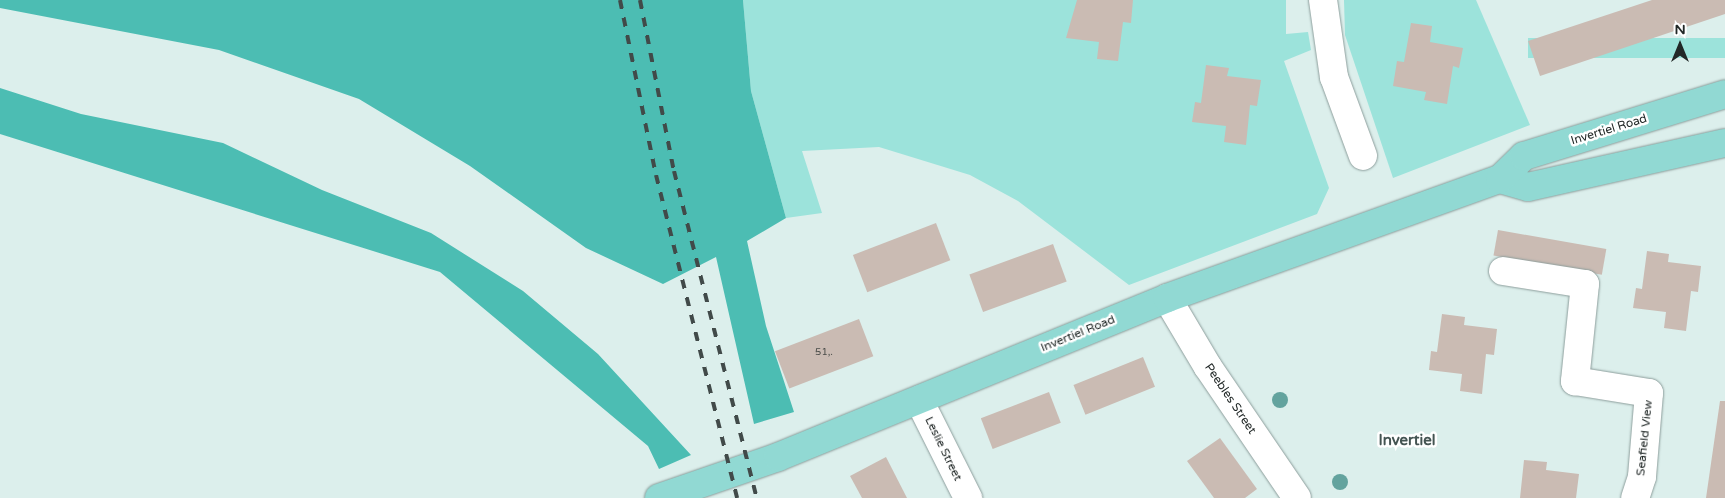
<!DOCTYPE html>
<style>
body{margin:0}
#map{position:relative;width:1725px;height:498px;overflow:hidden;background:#dcefec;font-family:"Varela Round",sans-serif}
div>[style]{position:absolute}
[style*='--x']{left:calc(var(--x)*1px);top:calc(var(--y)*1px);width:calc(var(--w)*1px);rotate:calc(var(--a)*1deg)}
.green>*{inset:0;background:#9ce3db;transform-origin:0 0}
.forest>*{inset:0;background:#4cbdb3}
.building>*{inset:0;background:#cabbb3;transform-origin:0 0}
.roads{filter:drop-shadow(0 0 1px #8d9e9c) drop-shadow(0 0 1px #8d9e9c)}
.minor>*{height:28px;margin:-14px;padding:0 14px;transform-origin:14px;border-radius:14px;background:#fff}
.major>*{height:28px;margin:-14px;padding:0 14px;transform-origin:14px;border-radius:14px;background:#91d9d3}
.rail>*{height:4px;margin-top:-2px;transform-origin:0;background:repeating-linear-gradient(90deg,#414a49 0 9px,transparent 0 18px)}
.trees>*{width:16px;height:16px;margin:-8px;border-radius:50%;background:#63a39e}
span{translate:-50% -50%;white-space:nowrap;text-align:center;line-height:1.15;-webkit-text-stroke:5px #fff;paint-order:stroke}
.number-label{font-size:10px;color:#4b4d4a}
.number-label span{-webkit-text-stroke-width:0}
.street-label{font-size:12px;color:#212827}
.quarter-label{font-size:15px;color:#445452;font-weight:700}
.north{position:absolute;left:1655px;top:20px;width:50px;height:50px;-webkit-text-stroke:4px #fff;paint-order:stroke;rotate:0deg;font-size:14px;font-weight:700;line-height:20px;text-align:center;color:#212827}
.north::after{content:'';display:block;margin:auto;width:18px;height:22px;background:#212827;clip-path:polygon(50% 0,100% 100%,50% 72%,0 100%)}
</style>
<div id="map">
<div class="green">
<i style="clip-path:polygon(743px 0,1286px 0,1286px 34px,1308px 32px,1311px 50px,1284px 61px,1329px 188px,1317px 214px,1129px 285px,1018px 201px,970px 175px,879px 147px,802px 151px,822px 213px,786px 218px,751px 91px)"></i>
<i style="clip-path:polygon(1344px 0,1476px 0,1530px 125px,1393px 178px,1345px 35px)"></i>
<i style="left:1725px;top:38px;width:20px;height:197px;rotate:90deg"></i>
</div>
<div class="forest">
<i style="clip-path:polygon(0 0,743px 0,751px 91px,786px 218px,747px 241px,766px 326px,794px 412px,754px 424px,716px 257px,663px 284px,586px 248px,470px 166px,359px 99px,219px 50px,0 8px)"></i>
<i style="clip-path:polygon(0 88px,81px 114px,223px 143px,322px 190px,431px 233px,523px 291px,598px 354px,691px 455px,659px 469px,648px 446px,440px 272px,0 134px)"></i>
</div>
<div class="building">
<i style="clip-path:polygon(1077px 0,1133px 0,1131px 23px,1123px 22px,1118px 61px,1097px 59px,1099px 42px,1066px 38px)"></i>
<i style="clip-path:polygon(1652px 0,1725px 0,1725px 14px,1540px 76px,1528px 41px)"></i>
<i style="clip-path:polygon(1411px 23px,1432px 26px,1430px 42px,1463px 48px,1459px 68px,1453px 66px,1447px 104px,1424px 100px,1426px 92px,1393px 86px,1397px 61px,1404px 62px)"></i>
<i style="clip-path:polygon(1206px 65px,1229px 68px,1227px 76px,1261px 80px,1257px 106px,1250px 105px,1246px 145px,1224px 142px,1226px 126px,1192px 122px,1195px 102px,1201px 103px)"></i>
<i style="left:936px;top:223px;width:40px;height:89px;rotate:69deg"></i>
<i style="left:1498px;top:230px;width:110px;height:26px;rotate:10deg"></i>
<i style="left:1053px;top:244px;width:40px;height:89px;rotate:70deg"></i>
<i style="clip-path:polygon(1647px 251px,1669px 254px,1668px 262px,1701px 266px,1698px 292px,1691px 291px,1686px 331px,1664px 328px,1666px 312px,1633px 308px,1636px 288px,1642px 289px)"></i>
<i style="clip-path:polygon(1442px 314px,1465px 317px,1464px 325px,1497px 329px,1494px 355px,1486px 354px,1482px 394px,1460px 391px,1462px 374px,1429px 370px,1431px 351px,1437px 352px)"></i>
<i style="left:859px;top:319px;width:40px;height:90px;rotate:69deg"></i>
<i style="left:1143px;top:357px;width:32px;height:75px;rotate:68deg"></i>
<i style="left:1049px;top:392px;width:33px;height:73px;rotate:69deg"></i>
<i style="clip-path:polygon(1720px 401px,1725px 401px,1725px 498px,1706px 498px)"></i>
<i style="clip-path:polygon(1220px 438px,1257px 489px,1245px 498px,1214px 498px,1187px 461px)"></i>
<i style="clip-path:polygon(886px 457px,907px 498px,862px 498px,850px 476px)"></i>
<i style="clip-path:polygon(1524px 460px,1547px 462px,1546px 470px,1579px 474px,1576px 498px,1520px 498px)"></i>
</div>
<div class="roads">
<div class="minor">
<i style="--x:1323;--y:0;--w:78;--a:81.9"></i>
<i style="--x:1334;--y:77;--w:84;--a:69.8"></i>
<i style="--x:1503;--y:271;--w:83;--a:9"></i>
<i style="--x:1585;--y:284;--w:98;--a:95.9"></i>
<i style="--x:1575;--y:381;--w:75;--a:9.2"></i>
<i style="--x:1649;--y:393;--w:84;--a:94.8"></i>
<i style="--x:1642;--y:477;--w:22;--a:108"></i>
<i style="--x:1167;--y:298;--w:80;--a:59.3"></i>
<i style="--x:1208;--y:367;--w:158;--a:55.8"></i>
<i style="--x:919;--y:400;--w:110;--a:63.4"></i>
</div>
<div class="major">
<i style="--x:1500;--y:179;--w:29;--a:16"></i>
<i style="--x:1528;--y:187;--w:202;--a:-12.6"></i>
<i style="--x:659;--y:498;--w:126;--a:-19"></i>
<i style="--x:778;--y:457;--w:420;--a:-22.2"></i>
<i style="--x:1167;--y:298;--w:354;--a:-19.7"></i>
<i style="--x:1500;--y:179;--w:33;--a:-44"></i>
<i style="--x:1524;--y:156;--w:210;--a:-17.1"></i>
</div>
</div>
<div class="rail">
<i style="--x:620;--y:0;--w:179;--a:78.4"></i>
<i style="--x:656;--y:175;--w:333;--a:75.9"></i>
<i style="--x:640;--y:0;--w:174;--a:78.8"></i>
<i style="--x:674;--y:171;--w:337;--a:75.8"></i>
</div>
<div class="trees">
<i style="left:1280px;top:400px"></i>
<i style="left:1340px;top:482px"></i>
</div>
<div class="number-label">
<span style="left:824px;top:353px">51,.</span>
</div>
<div class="street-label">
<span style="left:1609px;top:130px;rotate:-17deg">Invertiel Road</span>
<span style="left:1078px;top:334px;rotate:-22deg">Invertiel Road</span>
<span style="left:1230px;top:399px;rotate:56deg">Peebles Street</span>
<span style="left:1645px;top:438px;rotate:-84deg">Seafield View</span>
<span style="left:943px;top:449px;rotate:64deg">Leslie Street</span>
</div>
<div class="quarter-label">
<span style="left:1407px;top:441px">Invertiel</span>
</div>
<div class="north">N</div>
</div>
